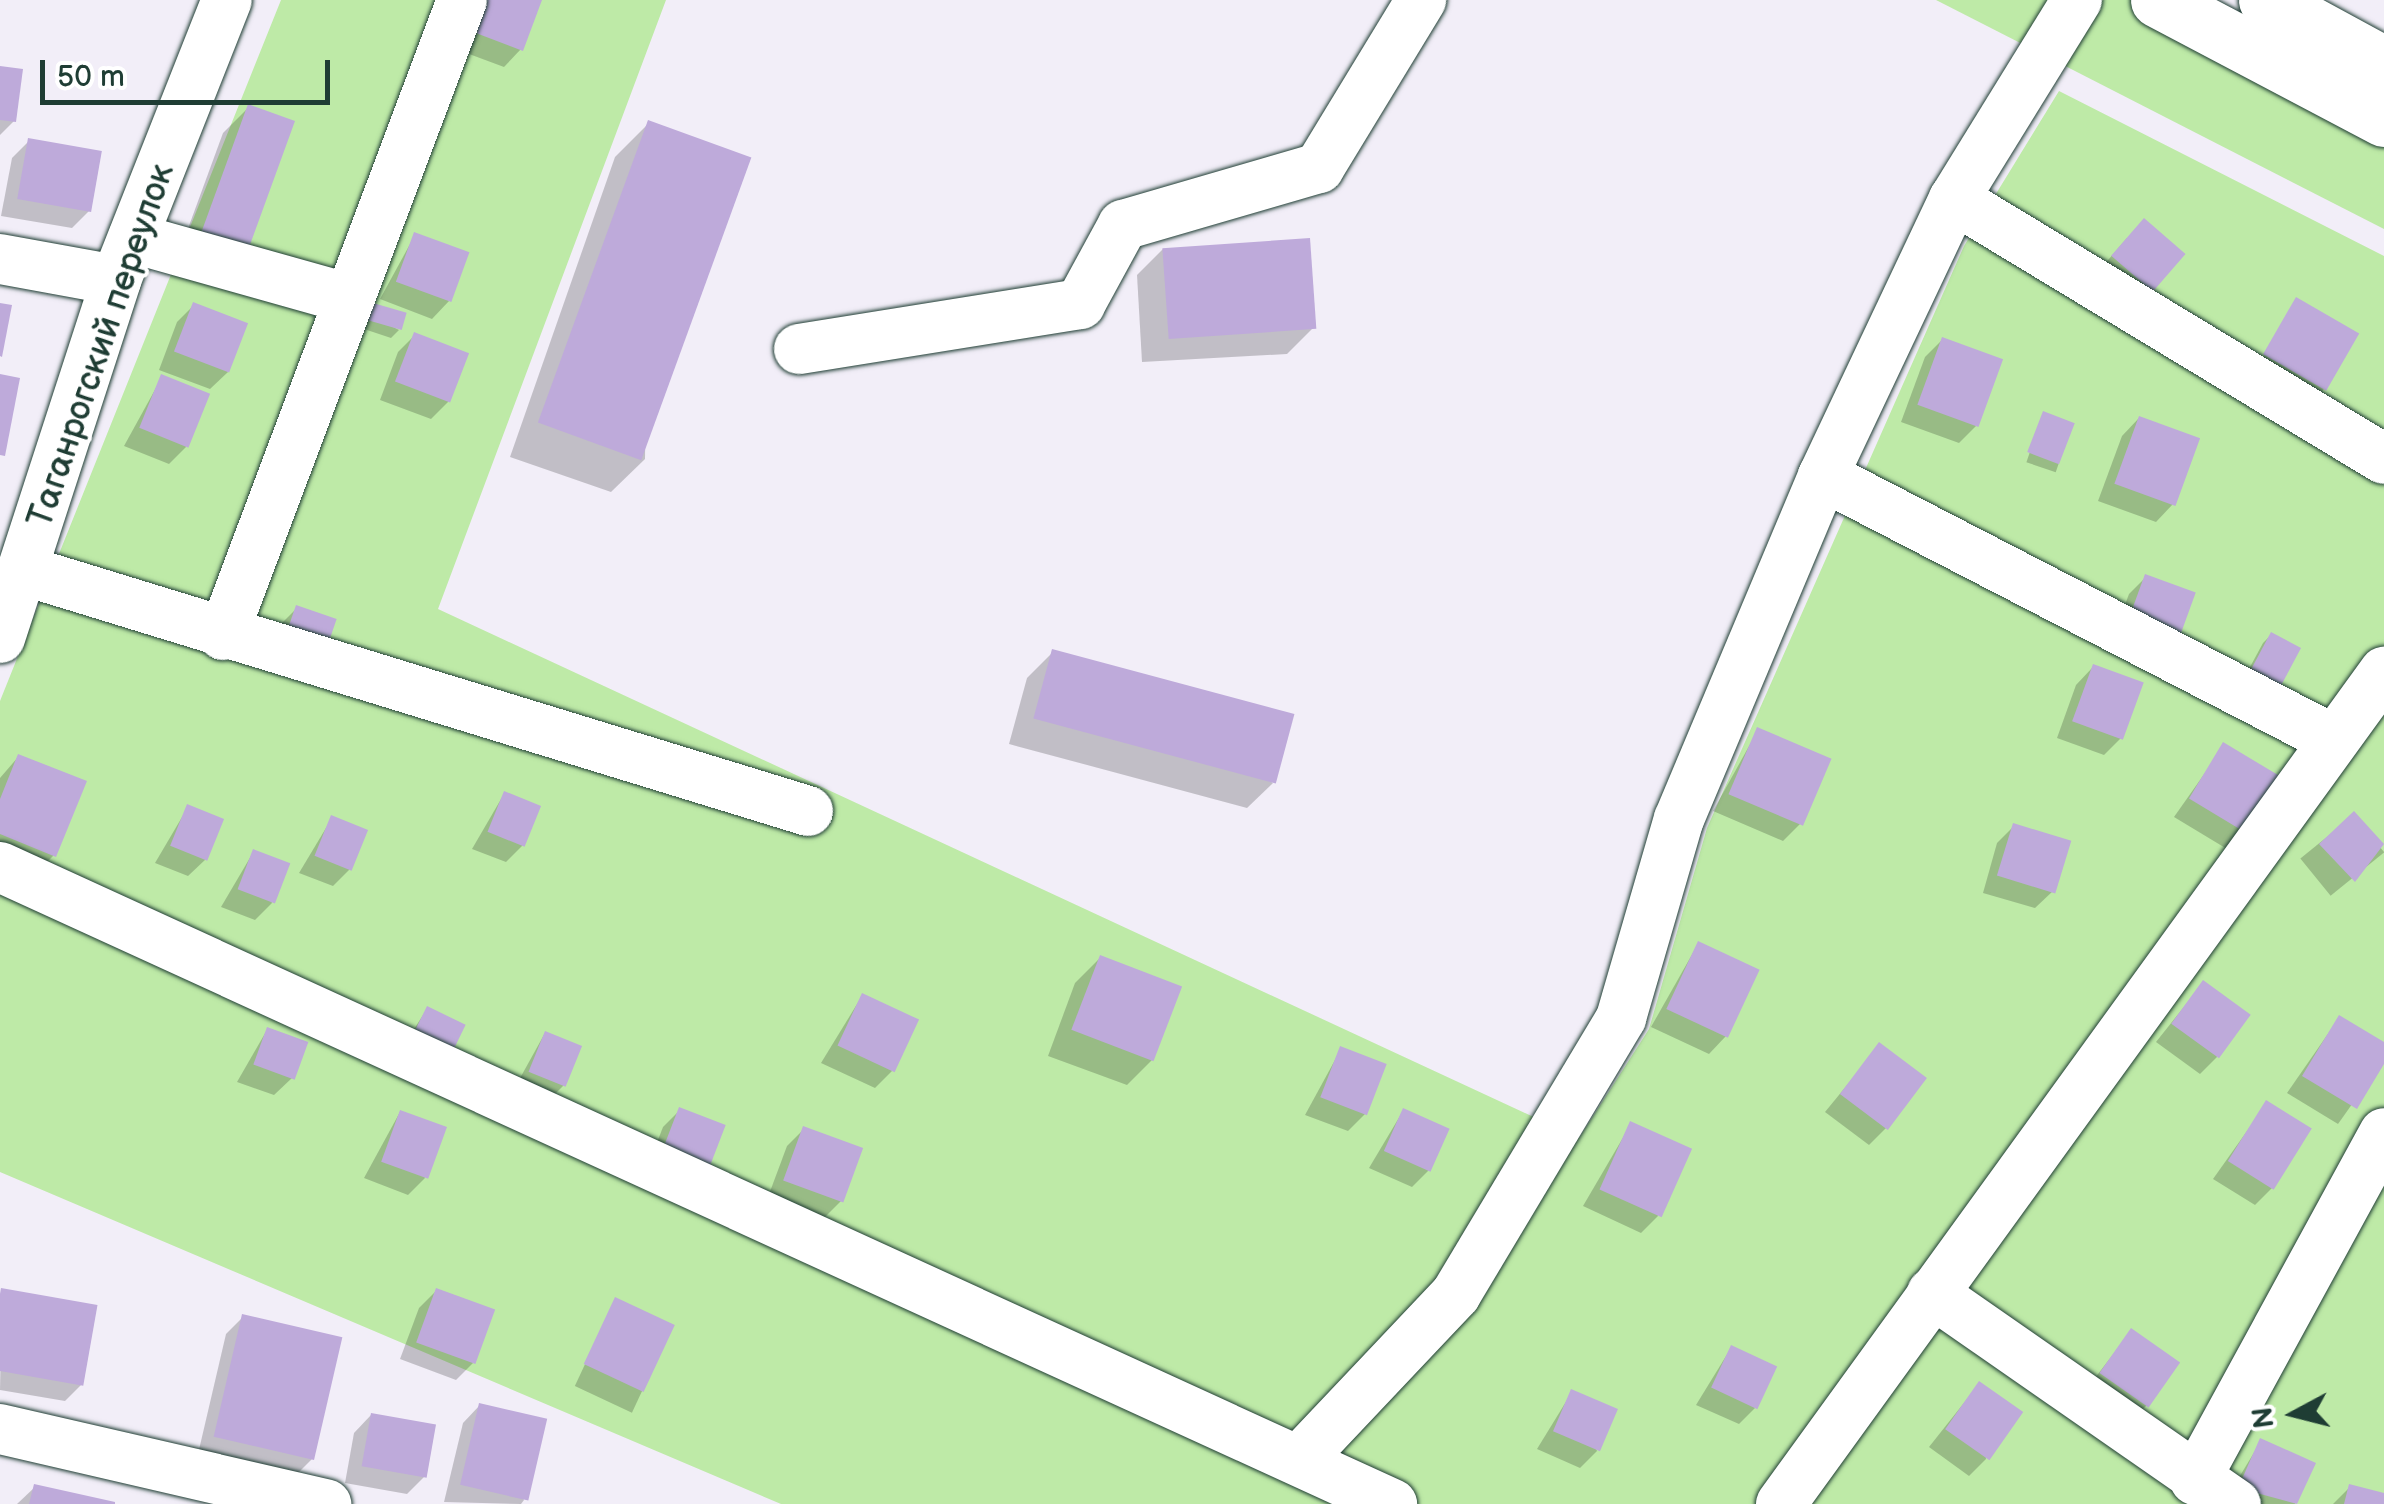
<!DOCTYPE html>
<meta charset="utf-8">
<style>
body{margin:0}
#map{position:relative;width:2384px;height:1504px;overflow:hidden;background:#f2eef8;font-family:"Balsamiq Sans",sans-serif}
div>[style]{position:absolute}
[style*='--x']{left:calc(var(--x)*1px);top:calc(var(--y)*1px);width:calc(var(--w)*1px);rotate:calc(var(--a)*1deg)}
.green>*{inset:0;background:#beeaa7}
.shadow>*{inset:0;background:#0003;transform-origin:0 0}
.building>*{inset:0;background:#beaada;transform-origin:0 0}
.roads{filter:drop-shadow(0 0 2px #1f3d34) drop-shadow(0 0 2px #1f3d34)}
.minor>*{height:50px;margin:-25px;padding:0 25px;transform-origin:25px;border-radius:25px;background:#fff}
.major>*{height:55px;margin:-27.5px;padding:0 27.5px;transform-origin:27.5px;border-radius:27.5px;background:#fff}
span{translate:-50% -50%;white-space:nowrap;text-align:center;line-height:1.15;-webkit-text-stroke:8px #fff;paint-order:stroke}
.street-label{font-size:35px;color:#1f3d34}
.north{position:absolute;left:2244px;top:1364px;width:100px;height:100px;-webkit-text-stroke:8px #fff;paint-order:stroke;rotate:263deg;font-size:28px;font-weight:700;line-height:40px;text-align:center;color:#1f3d34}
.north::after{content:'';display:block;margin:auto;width:35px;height:45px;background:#1f3d34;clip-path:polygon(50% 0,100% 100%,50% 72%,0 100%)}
.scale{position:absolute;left:40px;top:60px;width:290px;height:45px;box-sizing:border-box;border:5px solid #1f3d34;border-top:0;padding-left:12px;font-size:30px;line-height:35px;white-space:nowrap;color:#1f3d34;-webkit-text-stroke:8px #fff;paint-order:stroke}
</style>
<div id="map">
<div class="green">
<i style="clip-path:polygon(281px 0,666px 0,438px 609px,1579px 1138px,1649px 1029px,1707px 828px,1964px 246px,2059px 91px,2384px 256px,2384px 1504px,781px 1504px,0 1172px,0 701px)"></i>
<i style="clip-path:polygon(1936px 0,2137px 0,2384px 131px,2384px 229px)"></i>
</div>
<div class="shadow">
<i style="clip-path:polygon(470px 0,533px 0,521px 49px,504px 67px,453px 48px)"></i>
<i style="clip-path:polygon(0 68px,14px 121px,0 135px)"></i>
<i style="clip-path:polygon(249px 107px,217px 280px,175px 264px,223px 133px)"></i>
<i style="clip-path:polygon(649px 123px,645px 459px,611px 492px,510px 457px,615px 157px)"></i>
<i style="clip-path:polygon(29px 141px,89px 211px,72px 228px,1px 216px,12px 158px)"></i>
<i style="clip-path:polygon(415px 235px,449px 301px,432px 319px,380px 299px)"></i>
<i style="clip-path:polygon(2127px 238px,2182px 254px,2135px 307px,2096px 274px)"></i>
<i style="clip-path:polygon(1163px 249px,1313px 328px,1287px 354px,1142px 362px,1137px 275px)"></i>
<i style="left:2296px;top:301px;width:68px;height:86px;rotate:30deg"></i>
<i style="clip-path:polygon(194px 305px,228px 372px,210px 389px,159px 370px,177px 322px)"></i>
<i style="clip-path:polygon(366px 313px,399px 330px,391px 338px,361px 328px)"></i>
<i style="clip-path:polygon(415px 335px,449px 401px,431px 419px,380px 400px,398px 352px)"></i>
<i style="clip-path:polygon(1942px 340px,1976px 426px,1959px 443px,1901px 422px,1925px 357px)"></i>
<i style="clip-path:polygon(162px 377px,186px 447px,169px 464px,124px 446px)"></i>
<i style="left:2043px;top:414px;width:31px;height:51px;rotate:19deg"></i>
<i style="clip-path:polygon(2139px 418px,2173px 504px,2156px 522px,2098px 501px,2122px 436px)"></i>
<i style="clip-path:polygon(2146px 577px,2157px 665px,2109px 648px,2129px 594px)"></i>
<i style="clip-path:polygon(297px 608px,322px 655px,280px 625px)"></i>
<i style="clip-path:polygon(2271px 635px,2298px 649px,2243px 680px,2263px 643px)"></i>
<i style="clip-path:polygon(1053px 652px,1273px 783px,1247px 808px,1009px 744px,1027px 678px)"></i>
<i style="clip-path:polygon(2093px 667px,2121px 738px,2104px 755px,2057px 738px,2076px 685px)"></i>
<i style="clip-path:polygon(1758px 730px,1800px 824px,1783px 841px,1713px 811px)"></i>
<i style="clip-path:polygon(2224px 746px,2250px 834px,2232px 852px,2174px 817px)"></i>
<i style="clip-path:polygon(19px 756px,54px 855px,37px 872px,0 858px,0 778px)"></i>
<i style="clip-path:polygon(504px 794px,523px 845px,506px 862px,472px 849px)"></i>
<i style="clip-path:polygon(188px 807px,206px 859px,188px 876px,155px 863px)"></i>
<i style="left:2354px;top:815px;width:48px;height:69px;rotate:51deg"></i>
<i style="clip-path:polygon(332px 818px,350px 869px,333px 886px,299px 873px)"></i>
<i style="clip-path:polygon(2014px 826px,2053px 891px,2035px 908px,1983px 893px,1997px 843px)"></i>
<i style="clip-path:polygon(254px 851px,272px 903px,255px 920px,221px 907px)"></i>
<i style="clip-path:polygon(1698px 944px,1726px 1036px,1709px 1054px,1651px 1027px)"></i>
<i style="clip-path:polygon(1101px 957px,1153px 1059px,1127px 1085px,1048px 1056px,1075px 983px)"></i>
<i style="clip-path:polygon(2203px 983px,2217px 1057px,2200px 1074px,2156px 1042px)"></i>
<i style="clip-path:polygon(862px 996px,892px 1071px,875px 1088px,821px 1063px)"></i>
<i style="clip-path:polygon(427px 1009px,430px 1077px,394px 1060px)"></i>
<i style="clip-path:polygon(2339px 1018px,2384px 1045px,2384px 1059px,2338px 1124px,2287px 1093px)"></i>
<i style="clip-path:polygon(267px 1030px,292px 1078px,274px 1095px,237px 1082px)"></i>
<i style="clip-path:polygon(545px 1033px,564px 1085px,547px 1102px,514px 1089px)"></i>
<i style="clip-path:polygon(1880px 1045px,1886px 1128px,1869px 1145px,1825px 1112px)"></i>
<i style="clip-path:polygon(1341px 1049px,1365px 1114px,1348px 1131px,1305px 1115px)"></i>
<i style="clip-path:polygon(2267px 1103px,2272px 1188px,2255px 1205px,2213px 1179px)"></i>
<i style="clip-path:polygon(680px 1110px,722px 1126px,644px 1176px,663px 1127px)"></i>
<i style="clip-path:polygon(1403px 1111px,1429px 1170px,1412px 1187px,1369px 1168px)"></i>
<i style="clip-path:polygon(400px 1112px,425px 1178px,408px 1195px,364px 1178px)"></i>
<i style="clip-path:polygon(1631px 1124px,1658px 1216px,1641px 1233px,1583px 1206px)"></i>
<i style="clip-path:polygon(804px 1129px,841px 1201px,824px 1218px,768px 1197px,787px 1146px)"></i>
<i style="clip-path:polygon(2px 1291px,82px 1384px,65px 1401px,0 1390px)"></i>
<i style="clip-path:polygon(436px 1291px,473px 1363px,456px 1380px,400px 1359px,419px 1308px)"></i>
<i style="left:615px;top:1300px;width:63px;height:95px;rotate:25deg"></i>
<i style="clip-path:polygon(243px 1317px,312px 1459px,294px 1477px,198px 1454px,226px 1334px)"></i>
<i style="clip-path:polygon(2131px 1331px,2147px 1405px,2130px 1422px,2085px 1391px)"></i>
<i style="clip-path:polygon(1731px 1348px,1756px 1407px,1739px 1424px,1696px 1405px)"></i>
<i style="clip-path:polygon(1979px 1384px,1986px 1459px,1969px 1476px,1929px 1447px)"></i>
<i style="clip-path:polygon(1572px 1392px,1597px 1451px,1580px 1468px,1537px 1449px)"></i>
<i style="clip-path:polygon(480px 1405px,524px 1500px,521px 1504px,444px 1502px,463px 1423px)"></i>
<i style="clip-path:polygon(371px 1415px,424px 1477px,407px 1494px,345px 1483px,354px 1433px)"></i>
<i style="clip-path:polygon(2261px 1441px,2312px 1465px,2295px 1504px,2223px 1504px)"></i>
<i style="clip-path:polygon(35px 1487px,109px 1504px,17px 1504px)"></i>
<i style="clip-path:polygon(2350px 1487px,2384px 1496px,2384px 1504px,2333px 1504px)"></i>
</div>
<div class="building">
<i style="clip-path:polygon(479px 0,542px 0,523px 51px,468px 30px)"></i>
<i style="clip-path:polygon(0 66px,23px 69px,16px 122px,0 120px)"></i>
<i style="left:248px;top:104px;width:50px;height:143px;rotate:20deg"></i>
<i style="left:648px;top:120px;width:110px;height:322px;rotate:20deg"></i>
<i style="left:28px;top:138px;width:75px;height:62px;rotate:10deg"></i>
<i style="left:2144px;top:218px;width:55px;height:50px;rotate:41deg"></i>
<i style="left:414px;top:232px;width:59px;height:53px;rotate:20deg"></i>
<i style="left:1310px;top:238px;width:91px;height:148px;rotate:86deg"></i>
<i style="left:2296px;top:297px;width:73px;height:66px;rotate:30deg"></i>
<i style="left:193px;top:302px;width:59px;height:53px;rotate:21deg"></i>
<i style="clip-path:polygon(0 303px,12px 305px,2px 357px,0 356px)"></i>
<i style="left:373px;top:303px;width:35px;height:18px;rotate:16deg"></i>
<i style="left:414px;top:332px;width:59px;height:53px;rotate:21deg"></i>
<i style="left:1942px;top:337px;width:65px;height:72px;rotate:20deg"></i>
<i style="clip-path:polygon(0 374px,20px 378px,5px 456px,0 455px)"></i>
<i style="left:161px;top:374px;width:53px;height:58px;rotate:22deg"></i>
<i style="left:2043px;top:411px;width:34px;height:44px;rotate:21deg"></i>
<i style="left:2139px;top:416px;width:65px;height:72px;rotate:20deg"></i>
<i style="left:2145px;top:574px;width:54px;height:59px;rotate:20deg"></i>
<i style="left:296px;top:605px;width:43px;height:39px;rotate:19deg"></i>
<i style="left:2271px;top:632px;width:34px;height:44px;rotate:28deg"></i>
<i style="left:1052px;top:649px;width:251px;height:72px;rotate:15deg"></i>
<i style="left:2093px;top:664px;width:54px;height:61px;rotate:20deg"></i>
<i style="left:1757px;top:727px;width:81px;height:73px;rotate:23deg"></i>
<i style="left:2223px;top:742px;width:72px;height:66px;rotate:31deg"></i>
<i style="clip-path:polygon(18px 754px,87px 781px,56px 857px,0 834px,0 799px)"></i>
<i style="left:504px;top:791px;width:40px;height:44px;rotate:22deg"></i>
<i style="left:187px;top:804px;width:40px;height:45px;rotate:22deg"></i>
<i style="clip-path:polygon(2354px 811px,2384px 844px,2355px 882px,2319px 844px)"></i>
<i style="left:331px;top:815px;width:40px;height:44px;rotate:22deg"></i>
<i style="left:2013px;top:823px;width:61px;height:55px;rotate:17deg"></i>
<i style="left:253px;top:849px;width:40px;height:43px;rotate:21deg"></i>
<i style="left:1698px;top:941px;width:68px;height:75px;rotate:25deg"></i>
<i style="left:1100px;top:955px;width:88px;height:80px;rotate:21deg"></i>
<i style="left:2203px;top:980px;width:59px;height:54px;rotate:36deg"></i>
<i style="left:862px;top:993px;width:63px;height:58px;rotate:25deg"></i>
<i style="left:427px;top:1006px;width:43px;height:41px;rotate:26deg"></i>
<i style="clip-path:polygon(2339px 1015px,2384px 1042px,2384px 1064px,2357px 1109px,2302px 1076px)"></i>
<i style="left:267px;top:1027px;width:44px;height:40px;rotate:20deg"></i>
<i style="left:545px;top:1031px;width:40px;height:44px;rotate:22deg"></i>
<i style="left:1879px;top:1042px;width:60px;height:65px;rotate:37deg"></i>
<i style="left:1340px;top:1046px;width:50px;height:55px;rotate:21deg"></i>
<i style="left:2266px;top:1100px;width:54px;height:72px;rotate:32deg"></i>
<i style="left:679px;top:1107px;width:50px;height:56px;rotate:21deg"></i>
<i style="left:1403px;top:1108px;width:51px;height:47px;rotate:24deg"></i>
<i style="left:400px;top:1110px;width:50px;height:55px;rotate:20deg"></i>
<i style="left:1630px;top:1121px;width:68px;height:75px;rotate:24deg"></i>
<i style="left:803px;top:1126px;width:64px;height:58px;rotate:20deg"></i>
<i style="left:1px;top:1288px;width:98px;height:82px;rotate:10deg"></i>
<i style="left:436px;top:1288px;width:63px;height:58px;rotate:20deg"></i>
<i style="left:615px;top:1297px;width:66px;height:74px;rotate:25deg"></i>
<i style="left:242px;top:1314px;width:103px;height:126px;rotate:13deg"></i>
<i style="left:2131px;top:1328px;width:60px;height:55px;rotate:35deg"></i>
<i style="left:1731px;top:1345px;width:51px;height:47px;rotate:25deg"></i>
<i style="left:1979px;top:1381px;width:54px;height:59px;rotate:35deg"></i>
<i style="left:1571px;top:1389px;width:51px;height:46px;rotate:23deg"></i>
<i style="left:479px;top:1403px;width:70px;height:84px;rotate:13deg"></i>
<i style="left:371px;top:1413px;width:66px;height:54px;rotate:10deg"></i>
<i style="clip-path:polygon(2260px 1438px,2316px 1463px,2297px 1504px,2238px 1488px)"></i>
<i style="clip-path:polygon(34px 1484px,115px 1502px,115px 1504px,29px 1504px)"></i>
<i style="clip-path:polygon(2349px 1484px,2384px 1493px,2384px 1504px,2344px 1504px)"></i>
</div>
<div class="roads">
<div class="minor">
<i style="--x:1954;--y:199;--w:502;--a:31.16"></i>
<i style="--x:133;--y:238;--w:225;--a:15.7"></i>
<i style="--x:0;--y:259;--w:118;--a:10.3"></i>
<i style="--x:799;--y:349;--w:285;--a:-9.1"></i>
<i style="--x:1080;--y:304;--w:90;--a:-61.4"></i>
<i style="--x:1123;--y:225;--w:204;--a:-16.2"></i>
<i style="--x:1319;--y:168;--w:197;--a:-58.7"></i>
<i style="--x:1823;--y:476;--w:575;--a:27.32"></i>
<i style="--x:26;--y:571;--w:818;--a:17.06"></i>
<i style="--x:223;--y:635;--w:678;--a:-69.37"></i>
<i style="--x:0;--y:638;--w:376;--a:-72"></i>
<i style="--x:116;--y:280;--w:301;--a:-68.4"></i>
<i style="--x:0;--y:867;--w:1531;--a:24.59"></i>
<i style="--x:1932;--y:1293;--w:370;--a:34.8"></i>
<i style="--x:0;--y:1429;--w:335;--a:13"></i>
<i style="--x:1302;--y:1457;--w:224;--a:-46.6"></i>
<i style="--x:1456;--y:1294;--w:322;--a:-59.1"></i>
<i style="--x:1621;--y:1018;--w:207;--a:-73.8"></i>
<i style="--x:1679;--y:819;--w:372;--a:-67.2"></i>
<i style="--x:1823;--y:476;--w:306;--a:-64.7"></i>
<i style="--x:1954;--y:199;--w:234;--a:-58.3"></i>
<i style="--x:2195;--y:1480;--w:395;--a:-61.4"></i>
<i style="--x:1781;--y:1504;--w:1028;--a:-54.07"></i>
</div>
<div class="major">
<i style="--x:2158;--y:0;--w:255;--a:27.8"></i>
<i style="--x:2266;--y:0;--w:134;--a:28.5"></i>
</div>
</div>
<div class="street-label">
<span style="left:102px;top:346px;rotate:-71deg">Таганрогский переулок</span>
</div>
<div class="north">N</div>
<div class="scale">50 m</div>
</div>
